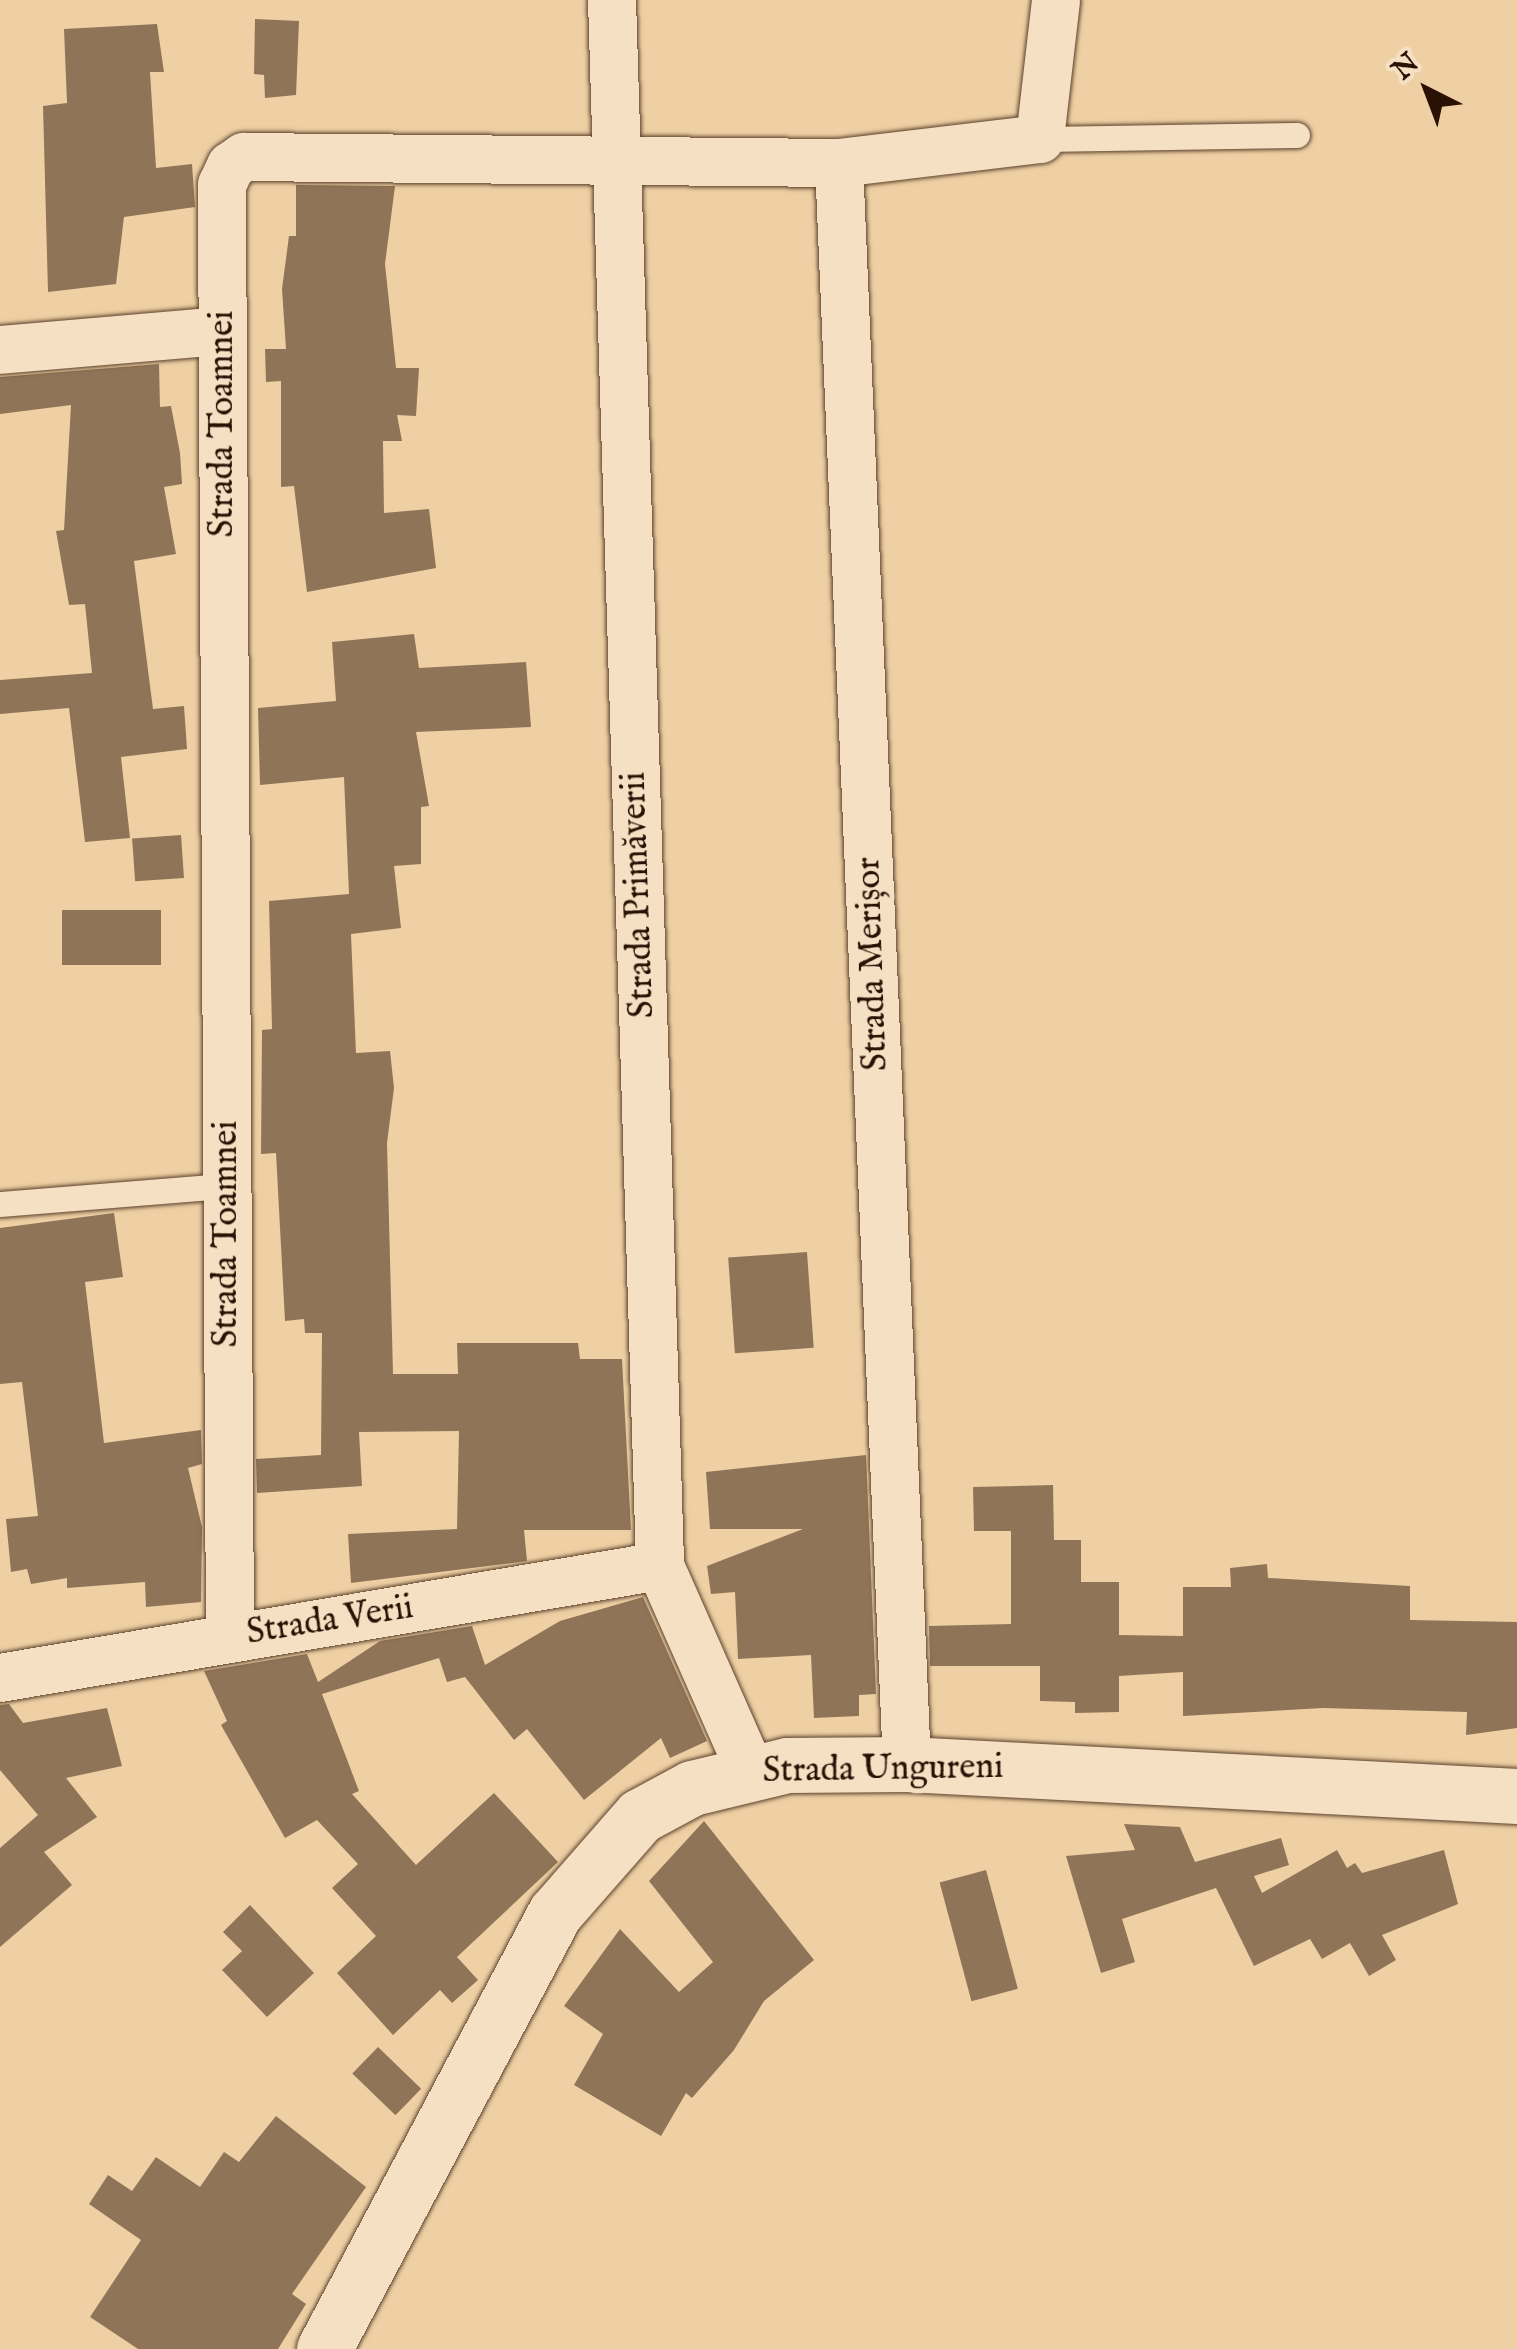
<!DOCTYPE html>
<meta charset="utf-8">
<style>
body{margin:0}
#map{position:relative;width:1517px;height:2349px;overflow:hidden;background:#efd0a4;font-family:"IM FELL English",serif}
div>[style]{position:absolute}
[style*='--x']{left:calc(var(--x)*1px);top:calc(var(--y)*1px);width:calc(var(--w)*1px);rotate:calc(var(--a)*1deg)}
.building>*{inset:0;background:#907457;transform-origin:0 0}
.roads{filter:drop-shadow(0 0 2px #5a412c) drop-shadow(0 0 2px #5a412c)}
.lane>*{height:25px;margin:-12.5px;padding:0 12.5px;transform-origin:12.5px;border-radius:12.5px;background:#f5e0c4}
.street>*{height:48px;margin:-24px;padding:0 24px;transform-origin:24px;border-radius:24px;background:#f5e0c4}
.secondary>*{height:55px;margin:-27.5px;padding:0 27.5px;transform-origin:27.5px;border-radius:27.5px;background:#f5e0c4}
span{translate:-50% -50%;white-space:nowrap;text-align:center;line-height:1.15;-webkit-text-stroke:10px #f5e0c4;paint-order:stroke}
.street-label{font-size:35px;color:#291104}
.north{position:absolute;left:1377px;top:40px;width:100px;height:100px;-webkit-text-stroke:8px #f5e0c4;paint-order:stroke;rotate:318deg;font-size:28px;font-weight:700;line-height:40px;text-align:center;color:#291104}
.north::after{content:'';display:block;margin:auto;width:35px;height:45px;background:#291104;clip-path:polygon(50% 0,100% 100%,50% 72%,0 100%)}
</style>
<div id="map">
<div class="building">
<i style="clip-path:polygon(255px 19px,299px 21px,296px 95px,265px 98px,264px 75px,254px 74px)"></i>
<i style="clip-path:polygon(157px 24px,164px 72px,150px 72px,156px 168px,192px 164px,195px 207px,124px 217px,116px 284px,48px 292px,43px 106px,67px 103px,64px 29px)"></i>
<i style="clip-path:polygon(296px 185px,395px 186px,385px 264px,396px 368px,419px 368px,416px 416px,397px 415px,402px 441px,383px 441px,384px 513px,429px 509px,436px 568px,307px 592px,294px 486px,281px 487px,281px 381px,266px 382px,265px 349px,286px 349px,282px 289px,289px 236px,296px 236px)"></i>
<i style="clip-path:polygon(159px 364px,160px 407px,171px 406px,180px 453px,182px 484px,164px 487px,176px 554px,134px 561px,153px 709px,184px 706px,187px 749px,121px 757px,130px 838px,85px 842px,69px 708px,0 714px,0 680px,92px 673px,85px 604px,69px 605px,56px 531px,64px 530px,71px 405px,0 414px,0 377px)"></i>
<i style="clip-path:polygon(414px 634px,419px 668px,526px 662px,531px 727px,416px 732px,429px 806px,421px 807px,421px 864px,394px 866px,401px 928px,351px 934px,356px 1053px,390px 1051px,394px 1088px,387px 1143px,393px 1374px,458px 1374px,457px 1343px,578px 1343px,580px 1359px,622px 1359px,631px 1530px,524px 1530px,527px 1561px,351px 1583px,348px 1534px,457px 1529px,459px 1431px,359px 1432px,362px 1486px,257px 1493px,256px 1459px,321px 1455px,322px 1333px,305px 1333px,304px 1319px,285px 1321px,276px 1153px,261px 1154px,262px 1030px,272px 1029px,269px 901px,349px 894px,344px 777px,260px 785px,258px 708px,336px 701px,332px 642px)"></i>
<i style="left:181px;top:835px;width:43px;height:49px;rotate:86deg"></i>
<i style="left:161px;top:910px;width:55px;height:99px;rotate:90deg"></i>
<i style="clip-path:polygon(114px 1213px,123px 1277px,85px 1282px,104px 1443px,201px 1430px,202px 1464px,188px 1468px,202px 1527px,201px 1602px,146px 1607px,145px 1582px,67px 1588px,67px 1578px,31px 1584px,27px 1569px,11px 1572px,6px 1519px,38px 1516px,22px 1382px,0 1384px,0 1228px)"></i>
<i style="left:807px;top:1252px;width:96px;height:79px;rotate:86deg"></i>
<i style="clip-path:polygon(866px 1455px,876px 1694px,859px 1695px,859px 1716px,814px 1718px,811px 1655px,738px 1659px,735px 1592px,711px 1594px,707px 1566px,803px 1529px,710px 1529px,706px 1472px)"></i>
<i style="clip-path:polygon(1053px 1485px,1054px 1540px,1081px 1540px,1081px 1582px,1119px 1582px,1119px 1635px,1183px 1636px,1183px 1587px,1231px 1587px,1230px 1568px,1267px 1564px,1268px 1578px,1410px 1586px,1410px 1620px,1517px 1622px,1517px 1728px,1466px 1735px,1467px 1712px,1323px 1708px,1183px 1716px,1183px 1672px,1119px 1676px,1119px 1712px,1075px 1713px,1075px 1702px,1040px 1701px,1040px 1666px,930px 1666px,929px 1626px,1011px 1624px,1011px 1531px,974px 1531px,973px 1487px)"></i>
<i style="clip-path:polygon(643px 1597px,707px 1741px,670px 1758px,661px 1738px,584px 1800px,527px 1729px,514px 1740px,465px 1677px,447px 1682px,439px 1658px,322px 1694px,359px 1791px,352px 1794px,416px 1865px,494px 1793px,558px 1862px,457px 1957px,478px 1980px,452px 2003px,440px 1990px,393px 2035px,337px 1973px,376px 1936px,332px 1888px,358px 1864px,317px 1820px,285px 1838px,221px 1725px,227px 1721px,204px 1671px,307px 1654px,318px 1682px,380px 1641px,472px 1626px,485px 1665px,560px 1621px)"></i>
<i style="clip-path:polygon(9px 1704px,23px 1723px,107px 1708px,122px 1766px,66px 1778px,97px 1817px,44px 1852px,72px 1885px,0 1947px,0 1848px,38px 1815px,0 1770px,0 1705px)"></i>
<i style="clip-path:polygon(704px 1821px,814px 1960px,764px 2001px,734px 2050px,692px 2098px,686px 2093px,661px 2136px,574px 2085px,603px 2034px,564px 2006px,620px 1929px,679px 1992px,713px 1962px,649px 1881px)"></i>
<i style="clip-path:polygon(1124px 1824px,1180px 1827px,1195px 1862px,1281px 1838px,1289px 1865px,1254px 1876px,1262px 1893px,1337px 1850px,1347px 1868px,1355px 1863px,1362px 1873px,1444px 1850px,1458px 1904px,1382px 1935px,1396px 1960px,1369px 1976px,1350px 1943px,1322px 1959px,1310px 1939px,1254px 1966px,1216px 1888px,1122px 1919px,1135px 1962px,1101px 1973px,1066px 1856px,1135px 1850px)"></i>
<i style="left:986px;top:1870px;width:123px;height:48px;rotate:75deg"></i>
<i style="clip-path:polygon(250px 1905px,314px 1973px,267px 2017px,222px 1970px,242px 1951px,223px 1932px)"></i>
<i style="left:378px;top:2047px;width:60px;height:37px;rotate:44deg"></i>
<i style="clip-path:polygon(276px 2116px,366px 2187px,292px 2294px,306px 2304px,278px 2349px,138px 2349px,90px 2317px,141px 2240px,89px 2204px,108px 2175px,132px 2191px,156px 2157px,200px 2187px,224px 2152px,239px 2162px)"></i>
</div>
<div class="roads">
<div class="lane">
<i style="--x:1040;--y:139;--w:257;--a:-0.9"></i>
<i style="--x:0;--y:1204;--w:227;--a:-4.6"></i>
</div>
<div class="street">
<i style="--x:612;--y:0;--w:1567;--a:88.24"></i>
<i style="--x:660;--y:1566;--w:223;--a:66.2"></i>
<i style="--x:839;--y:163;--w:1602;--a:87.57"></i>
<i style="--x:0;--y:350;--w:223;--a:-4.9"></i>
<i style="--x:230;--y:1638;--w:1453;--a:-90.32"></i>
<i style="--x:222;--y:185;--w:21;--a:-65"></i>
<i style="--x:231;--y:166;--w:16;--a:-35"></i>
<i style="--x:244;--y:157;--w:595;--a:0.58"></i>
<i style="--x:839;--y:163;--w:202;--a:-6.8"></i>
<i style="--x:1040;--y:139;--w:140;--a:-83.4"></i>
<i style="--x:0;--y:1678;--w:669;--a:-9.63"></i>
</div>
<div class="secondary">
<i style="--x:324;--y:2349;--w:493;--a:-62.1"></i>
<i style="--x:555;--y:1913;--w:129;--a:-48.8"></i>
<i style="--x:640;--y:1816;--w:59;--a:-28.3"></i>
<i style="--x:692;--y:1788;--w:98;--a:-13.6"></i>
<i style="--x:787;--y:1765;--w:120;--a:-0.5"></i>
<i style="--x:907;--y:1764;--w:611;--a:3"></i>
</div>
</div>
<div class="street-label">
<span style="left:223px;top:424px;rotate:-90deg">Strada Toamnei</span>
<span style="left:639px;top:895px;rotate:-92deg">Strada Primăverii</span>
<span style="left:873px;top:964px;rotate:-92deg">Strada Merișor</span>
<span style="left:227px;top:1234px;rotate:-90deg">Strada Toamnei</span>
<span style="left:330px;top:1621px;rotate:-9deg">Strada Verii</span>
<span style="left:883px;top:1770px;rotate:-1deg">Strada Ungureni</span>
</div>
<div class="north">N</div>
</div>
